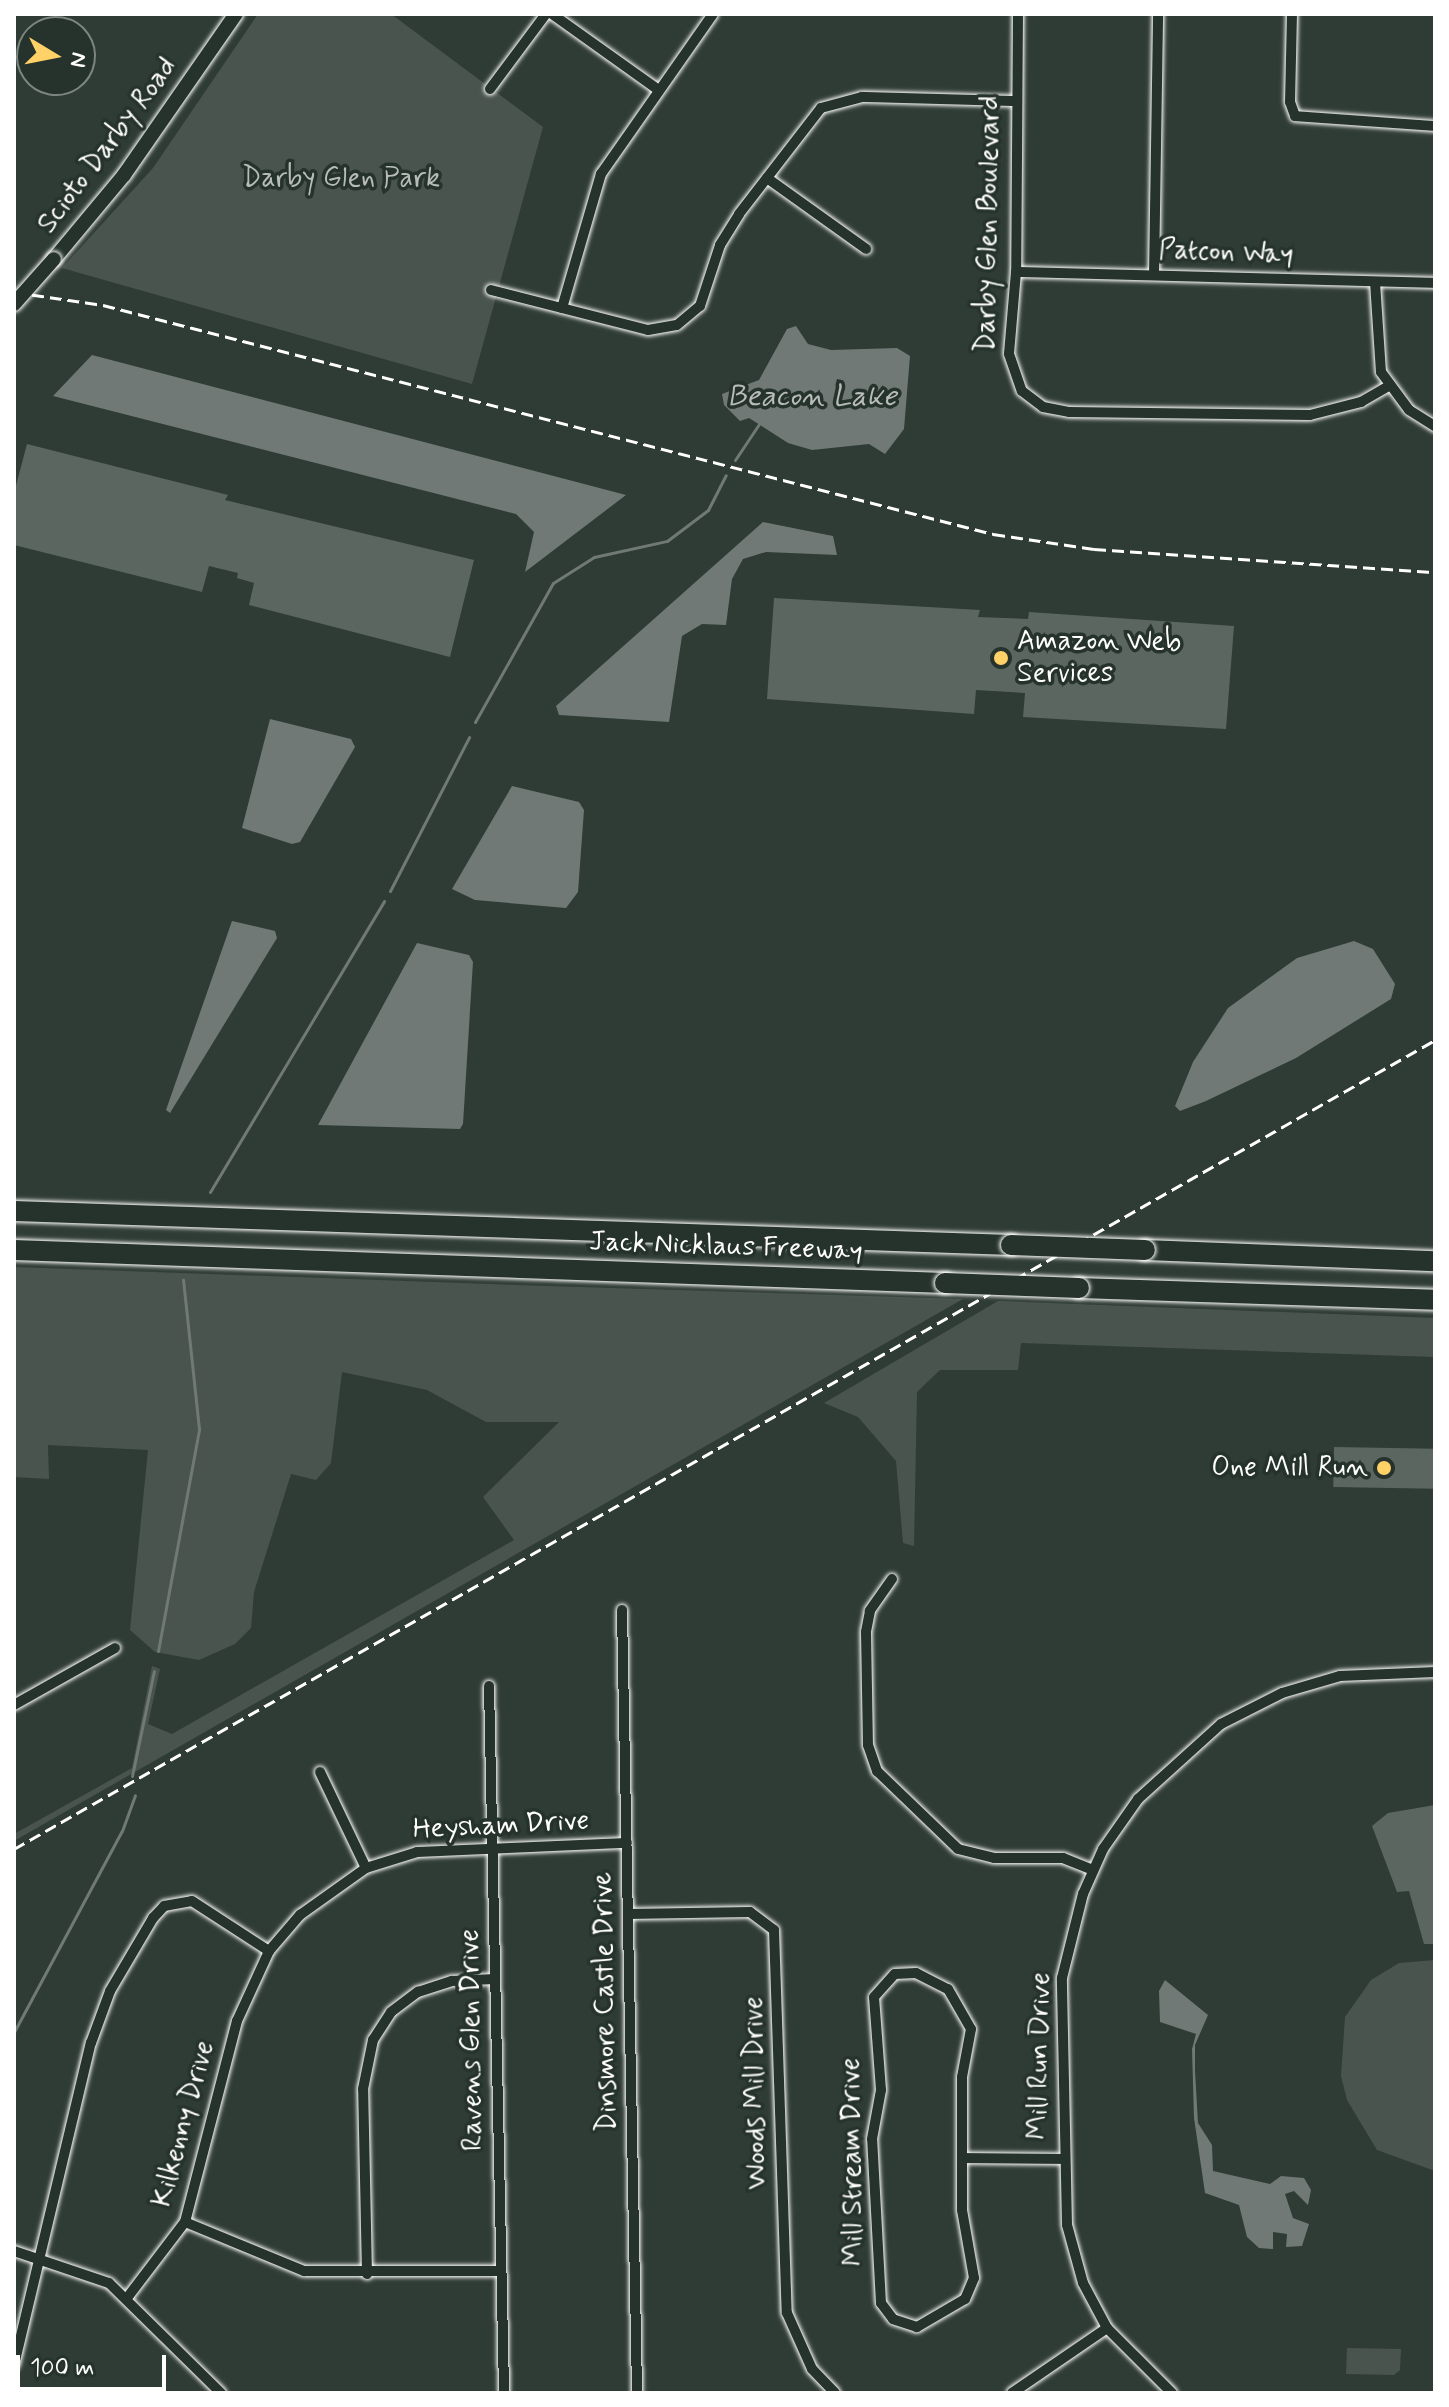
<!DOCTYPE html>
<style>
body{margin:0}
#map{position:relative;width:1449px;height:2407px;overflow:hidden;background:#2f3b35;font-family:Mynerve,sans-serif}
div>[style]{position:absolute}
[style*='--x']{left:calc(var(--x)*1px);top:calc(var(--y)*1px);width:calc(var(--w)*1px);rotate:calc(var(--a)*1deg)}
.green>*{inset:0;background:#4a544f}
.water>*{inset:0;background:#707975}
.stream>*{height:3px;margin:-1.5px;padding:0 1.5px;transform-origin:1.5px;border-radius:1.5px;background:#707975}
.building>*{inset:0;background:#5b6661;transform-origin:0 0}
.roads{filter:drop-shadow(0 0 2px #fff) drop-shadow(0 0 2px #fff)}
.street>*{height:10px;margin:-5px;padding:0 5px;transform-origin:5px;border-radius:5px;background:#26332d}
.secondary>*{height:14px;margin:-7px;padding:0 7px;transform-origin:7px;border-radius:7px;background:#26332d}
.highway>*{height:20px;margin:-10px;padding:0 10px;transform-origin:10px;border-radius:10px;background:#26332d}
.rail>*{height:3px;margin-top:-1.5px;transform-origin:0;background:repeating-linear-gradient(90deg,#fff 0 12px,transparent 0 18px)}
.bridges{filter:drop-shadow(0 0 2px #fff) drop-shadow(0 0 2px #fff)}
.secondary-bridge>*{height:14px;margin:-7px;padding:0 7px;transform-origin:7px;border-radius:7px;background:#26332d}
.highway-bridge>*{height:20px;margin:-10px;padding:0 10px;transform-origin:10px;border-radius:10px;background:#26332d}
.dots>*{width:22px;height:22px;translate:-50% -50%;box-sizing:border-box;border:4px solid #26332d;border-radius:50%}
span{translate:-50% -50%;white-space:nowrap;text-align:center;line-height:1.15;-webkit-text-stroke:7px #26332d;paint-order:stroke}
.street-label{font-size:28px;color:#fff}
.park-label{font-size:28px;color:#b7bbb9}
.poi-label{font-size:28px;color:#fff}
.left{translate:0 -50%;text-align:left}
.right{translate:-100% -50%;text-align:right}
.water-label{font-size:30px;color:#b8bcba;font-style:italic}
.frame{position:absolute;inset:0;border:16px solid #fff;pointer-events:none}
.north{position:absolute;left:16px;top:16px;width:80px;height:80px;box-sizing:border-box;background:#26332d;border:2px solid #7d8581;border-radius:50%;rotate:100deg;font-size:22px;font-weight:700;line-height:32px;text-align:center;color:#fff}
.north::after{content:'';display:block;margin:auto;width:28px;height:36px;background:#ffd166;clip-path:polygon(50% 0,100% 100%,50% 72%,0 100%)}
.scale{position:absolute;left:16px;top:2355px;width:150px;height:36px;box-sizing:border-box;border:4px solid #fff;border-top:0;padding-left:10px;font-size:24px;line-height:28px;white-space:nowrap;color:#fff;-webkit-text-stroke:6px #26332d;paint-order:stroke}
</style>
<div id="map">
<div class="green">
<i style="clip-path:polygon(258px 14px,391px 14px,543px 127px,472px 384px,62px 268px,153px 168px)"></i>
<i style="clip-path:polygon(14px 1267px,546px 1286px,963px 1299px,14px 1841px,14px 1834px,132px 1768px,152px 1666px,160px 1669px,148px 1724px,172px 1734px,514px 1540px,483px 1497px,559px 1422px,486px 1422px,427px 1390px,342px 1372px,331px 1463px,316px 1480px,291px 1474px,254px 1592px,251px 1628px,235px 1644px,199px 1660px,155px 1652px,130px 1630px,148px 1450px,48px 1445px,49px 1479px,14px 1477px)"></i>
<i style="clip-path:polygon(998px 1301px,1435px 1318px,1435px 1357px,1021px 1343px,1018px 1370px,940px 1370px,917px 1392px,914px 1546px,903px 1543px,896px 1461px,858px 1417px,824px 1403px)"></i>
<i style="clip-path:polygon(1435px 1960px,1435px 2171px,1377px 2150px,1347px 2100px,1341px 2076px,1345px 2017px,1371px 1980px,1399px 1963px)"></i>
<i style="clip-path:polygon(1347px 2348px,1401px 2349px,1400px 2370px,1394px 2375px,1346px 2374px)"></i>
</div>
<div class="water">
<i style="clip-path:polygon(796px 326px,808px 344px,831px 350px,897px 348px,910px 356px,904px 429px,885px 454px,869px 444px,812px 450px,788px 443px,749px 418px,740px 421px,724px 405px,722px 394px,759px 380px,787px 329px)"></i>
<i style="clip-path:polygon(92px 355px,626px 495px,525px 572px,534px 532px,516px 514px,53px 396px)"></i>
<i style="clip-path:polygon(763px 522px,833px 536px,837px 555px,766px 552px,743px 559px,732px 579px,726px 625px,702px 624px,682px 636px,669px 722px,559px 715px,556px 706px)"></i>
<i style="clip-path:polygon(270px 719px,351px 739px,355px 747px,300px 842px,292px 844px,242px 828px)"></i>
<i style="clip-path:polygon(512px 786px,579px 802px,584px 810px,578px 892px,566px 908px,475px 900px,452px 889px)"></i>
<i style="clip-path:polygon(232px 921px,275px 931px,277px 938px,170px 1113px,166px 1110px)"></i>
<i style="clip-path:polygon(1354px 941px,1373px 949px,1395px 984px,1391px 999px,1296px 1058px,1206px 1101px,1180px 1111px,1175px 1106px,1193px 1062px,1228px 1008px,1297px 958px)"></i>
<i style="clip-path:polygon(417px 943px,469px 955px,473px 962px,463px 1124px,460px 1129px,318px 1125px)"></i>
<i style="clip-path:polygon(1165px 1980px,1208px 2015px,1195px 2045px,1195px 2071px,1198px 2123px,1212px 2145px,1213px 2171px,1270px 2184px,1281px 2176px,1304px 2178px,1311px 2190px,1308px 2205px,1294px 2191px,1285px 2194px,1293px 2218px,1309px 2224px,1302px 2246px,1286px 2247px,1287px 2234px,1273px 2232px,1273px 2249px,1259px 2248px,1247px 2237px,1239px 2205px,1205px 2193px,1194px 2118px,1192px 2049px,1196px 2034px,1160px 2022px,1159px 1991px)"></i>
</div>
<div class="stream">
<i style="--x:735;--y:460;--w:43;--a:-56.3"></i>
<i style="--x:475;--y:722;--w:159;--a:-60.7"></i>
<i style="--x:553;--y:583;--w:49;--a:-32.4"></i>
<i style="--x:594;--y:557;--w:75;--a:-12.4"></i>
<i style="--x:667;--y:541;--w:51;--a:-37.1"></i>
<i style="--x:708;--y:510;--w:39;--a:-63"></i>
<i style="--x:390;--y:891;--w:173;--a:-62.8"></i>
<i style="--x:210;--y:1192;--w:339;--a:-59.1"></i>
<i style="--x:158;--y:1651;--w:226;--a:-79.5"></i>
<i style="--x:199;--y:1429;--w:150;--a:-96.1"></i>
<i style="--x:132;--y:1776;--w:107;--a:-78.2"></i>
<i style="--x:14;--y:2032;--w:228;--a:-61.8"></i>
<i style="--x:122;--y:1831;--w:38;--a:-70"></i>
</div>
<div class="building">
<i style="clip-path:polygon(27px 444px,228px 495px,225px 500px,474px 560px,450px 657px,249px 605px,254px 583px,237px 578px,238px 573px,209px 566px,202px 592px,14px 545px,14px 493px)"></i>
<i style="clip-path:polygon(774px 598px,980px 610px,978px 617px,1028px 619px,1029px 612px,1234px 626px,1226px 729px,1023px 717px,1025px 693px,976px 690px,974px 714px,767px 699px)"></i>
<i style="left:1334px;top:1447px;width:101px;height:40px;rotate:1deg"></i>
<i style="clip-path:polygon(1435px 1805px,1435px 1944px,1424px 1944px,1409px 1891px,1397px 1892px,1372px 1826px,1388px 1813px)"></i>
</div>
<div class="roads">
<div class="street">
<i style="--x:552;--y:14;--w:129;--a:35.5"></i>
<i style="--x:1018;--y:14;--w:258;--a:90.4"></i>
<i style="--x:1016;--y:272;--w:82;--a:94.9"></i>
<i style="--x:1009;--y:354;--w:39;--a:71"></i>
<i style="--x:1022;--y:391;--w:26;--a:37"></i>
<i style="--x:1043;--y:407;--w:26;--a:11"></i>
<i style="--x:1069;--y:412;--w:241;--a:0.7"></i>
<i style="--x:1310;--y:415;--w:53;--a:-14.3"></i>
<i style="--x:1361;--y:402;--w:30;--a:-30"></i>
<i style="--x:1292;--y:14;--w:88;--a:91.3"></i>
<i style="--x:1290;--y:102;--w:15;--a:70"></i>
<i style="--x:1295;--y:116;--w:140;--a:4.1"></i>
<i style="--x:490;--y:89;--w:94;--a:-53.3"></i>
<i style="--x:767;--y:178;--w:122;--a:35.6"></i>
<i style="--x:1016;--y:272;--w:419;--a:1.5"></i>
<i style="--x:1154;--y:275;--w:261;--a:-89.1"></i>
<i style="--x:1375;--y:282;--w:90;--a:86.2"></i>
<i style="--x:1381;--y:372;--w:47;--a:53.6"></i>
<i style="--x:1409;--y:410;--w:31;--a:32"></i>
<i style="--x:491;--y:290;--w:162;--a:14.3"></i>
<i style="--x:648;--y:330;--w:29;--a:-10"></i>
<i style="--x:677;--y:325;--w:30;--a:-40"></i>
<i style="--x:700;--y:306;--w:64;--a:-71.8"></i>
<i style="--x:720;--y:245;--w:36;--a:-58"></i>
<i style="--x:739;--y:214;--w:134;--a:-52.3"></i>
<i style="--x:821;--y:108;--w:42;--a:-15"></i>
<i style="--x:862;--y:97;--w:154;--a:1.5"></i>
<i style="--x:562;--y:308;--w:140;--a:-73.8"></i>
<i style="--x:601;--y:174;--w:195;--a:-55"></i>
<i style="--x:892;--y:1579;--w:39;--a:125"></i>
<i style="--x:870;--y:1611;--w:21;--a:101"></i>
<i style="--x:866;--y:1632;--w:113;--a:89"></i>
<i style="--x:868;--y:1745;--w:28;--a:71"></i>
<i style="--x:877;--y:1771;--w:112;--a:43.9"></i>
<i style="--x:958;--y:1849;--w:37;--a:14"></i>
<i style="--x:994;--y:1858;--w:69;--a:0"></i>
<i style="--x:1063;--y:1858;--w:32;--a:22"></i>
<i style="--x:622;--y:1610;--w:783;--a:88.9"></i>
<i style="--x:489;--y:1686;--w:707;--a:88.78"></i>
<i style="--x:14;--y:1705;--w:116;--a:-29.4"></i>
<i style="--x:320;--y:1772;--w:106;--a:64.4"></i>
<i style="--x:628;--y:1914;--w:122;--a:-0.9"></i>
<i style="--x:750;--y:1912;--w:30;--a:37"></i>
<i style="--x:774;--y:1930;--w:383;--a:88.1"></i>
<i style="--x:787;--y:2313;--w:61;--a:65.9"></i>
<i style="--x:812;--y:2369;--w:33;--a:46"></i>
<i style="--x:916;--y:1973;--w:36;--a:27"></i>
<i style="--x:948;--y:1989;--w:46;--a:60.1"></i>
<i style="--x:971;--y:2029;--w:49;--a:100.6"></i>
<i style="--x:962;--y:2077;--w:133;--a:90"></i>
<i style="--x:962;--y:2210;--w:69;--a:80"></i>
<i style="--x:974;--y:2278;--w:23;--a:113"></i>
<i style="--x:965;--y:2299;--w:56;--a:149.7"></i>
<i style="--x:917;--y:2327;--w:25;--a:-162"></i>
<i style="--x:893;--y:2319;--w:20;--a:-127"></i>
<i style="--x:881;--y:2303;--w:164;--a:-93.1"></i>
<i style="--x:872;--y:2139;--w:50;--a:-79.6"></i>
<i style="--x:881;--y:2090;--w:93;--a:-94.3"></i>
<i style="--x:874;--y:1997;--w:31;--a:-48"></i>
<i style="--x:895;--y:1974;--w:21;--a:-3"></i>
<i style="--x:964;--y:2158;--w:98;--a:0.6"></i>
<i style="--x:185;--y:2222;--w:129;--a:22.4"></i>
<i style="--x:304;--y:2271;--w:197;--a:0"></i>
<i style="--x:14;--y:2251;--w:100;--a:18.6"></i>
<i style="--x:109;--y:2283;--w:157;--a:44.5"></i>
<i style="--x:367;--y:2274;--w:185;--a:-91.2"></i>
<i style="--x:363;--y:2089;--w:50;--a:-78.5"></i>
<i style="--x:373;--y:2040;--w:33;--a:-57"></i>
<i style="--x:391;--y:2012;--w:34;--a:-37"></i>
<i style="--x:418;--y:1992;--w:36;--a:-18"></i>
<i style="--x:452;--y:1981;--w:43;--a:-2.7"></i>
<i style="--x:127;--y:2298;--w:96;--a:-52.7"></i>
<i style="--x:185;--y:2222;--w:208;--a:-75.5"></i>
<i style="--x:237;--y:2021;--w:77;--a:-65.4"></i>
<i style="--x:269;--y:1951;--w:48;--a:-49.3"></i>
<i style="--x:300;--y:1915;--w:81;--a:-35.5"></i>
<i style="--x:366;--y:1868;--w:53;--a:-17.4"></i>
<i style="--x:417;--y:1852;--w:210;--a:-2.5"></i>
<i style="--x:14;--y:2365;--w:331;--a:-76.6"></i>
<i style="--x:91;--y:2043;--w:55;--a:-69.9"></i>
<i style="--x:110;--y:1991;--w:85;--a:-59.5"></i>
<i style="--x:153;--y:1918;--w:16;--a:-47"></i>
<i style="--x:164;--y:1906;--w:28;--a:-10"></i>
<i style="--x:192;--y:1901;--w:92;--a:33"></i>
<i style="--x:1012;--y:2393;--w:115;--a:-34.4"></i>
<i style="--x:1172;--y:2393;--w:92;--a:-135"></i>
<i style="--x:1107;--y:2328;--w:51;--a:-118.1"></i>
<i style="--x:1083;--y:2283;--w:60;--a:-105.4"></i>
<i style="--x:1067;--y:2225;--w:247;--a:-91.2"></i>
<i style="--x:1062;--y:1978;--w:87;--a:-76"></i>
<i style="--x:1083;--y:1894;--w:49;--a:-66"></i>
<i style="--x:1103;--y:1849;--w:61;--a:-55"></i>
<i style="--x:1138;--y:1799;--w:112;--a:-42.1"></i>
<i style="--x:1221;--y:1724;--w:68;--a:-26.9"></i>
<i style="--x:1282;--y:1693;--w:60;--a:-16.3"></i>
<i style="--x:1340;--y:1676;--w:95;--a:-2.4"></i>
</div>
<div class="secondary">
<i style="--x:54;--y:259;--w:109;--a:-50.2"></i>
<i style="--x:124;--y:175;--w:196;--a:-55.2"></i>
</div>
<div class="highway">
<i style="--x:14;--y:1211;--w:998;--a:1.95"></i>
<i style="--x:14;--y:1250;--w:932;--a:2.03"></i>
<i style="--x:1145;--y:1250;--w:290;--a:2.2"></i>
<i style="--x:1079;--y:1288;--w:356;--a:1.9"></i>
</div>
</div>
<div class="rail">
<i style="--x:14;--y:292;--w:90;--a:8.3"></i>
<i style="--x:103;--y:305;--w:919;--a:14.43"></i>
<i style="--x:993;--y:534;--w:102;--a:8.4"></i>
<i style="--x:1094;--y:549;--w:342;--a:3.9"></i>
<i style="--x:14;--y:1849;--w:1635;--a:-29.65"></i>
</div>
<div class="bridges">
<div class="secondary-bridge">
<i style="--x:14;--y:304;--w:60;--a:-48.4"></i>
</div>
<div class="highway-bridge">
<i style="--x:1011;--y:1245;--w:134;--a:2.1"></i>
<i style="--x:945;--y:1283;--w:134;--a:2.1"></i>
</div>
</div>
<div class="dots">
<i style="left:1001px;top:658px;background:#ffd166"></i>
<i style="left:1384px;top:1468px;background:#ffd166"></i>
</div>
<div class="street-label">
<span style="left:108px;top:146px;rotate:-53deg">Scioto Darby Road</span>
<span style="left:989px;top:224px;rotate:-89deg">Darby Glen Boulevard</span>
<span style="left:1226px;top:253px;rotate:2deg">Patcon Way</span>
<span style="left:726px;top:1247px;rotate:2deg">Jack Nicklaus Freeway</span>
<span style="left:501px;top:1826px;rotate:-3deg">Heysham Drive</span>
<span style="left:606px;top:2002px;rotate:-91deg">Dinsmore Castle Drive</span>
<span style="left:472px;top:2040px;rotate:-91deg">Ravens Glen Drive</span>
<span style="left:1040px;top:2056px;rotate:-89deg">Mill Run Drive</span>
<span style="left:756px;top:2093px;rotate:-91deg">Woods Mill Drive</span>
<span style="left:184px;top:2124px;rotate:-75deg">Kilkenny Drive</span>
<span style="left:853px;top:2162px;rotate:-91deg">Mill Stream Drive</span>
</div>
<div class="park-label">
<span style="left:341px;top:179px">Darby Glen Park</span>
</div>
<div class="poi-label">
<span class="left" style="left:1017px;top:658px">Amazon Web<br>Services</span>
<span class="right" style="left:1368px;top:1468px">One Mill Run</span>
</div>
<div class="water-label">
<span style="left:812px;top:397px">Beacon Lake</span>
</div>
<div class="frame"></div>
<div class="north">N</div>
<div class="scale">100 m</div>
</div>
